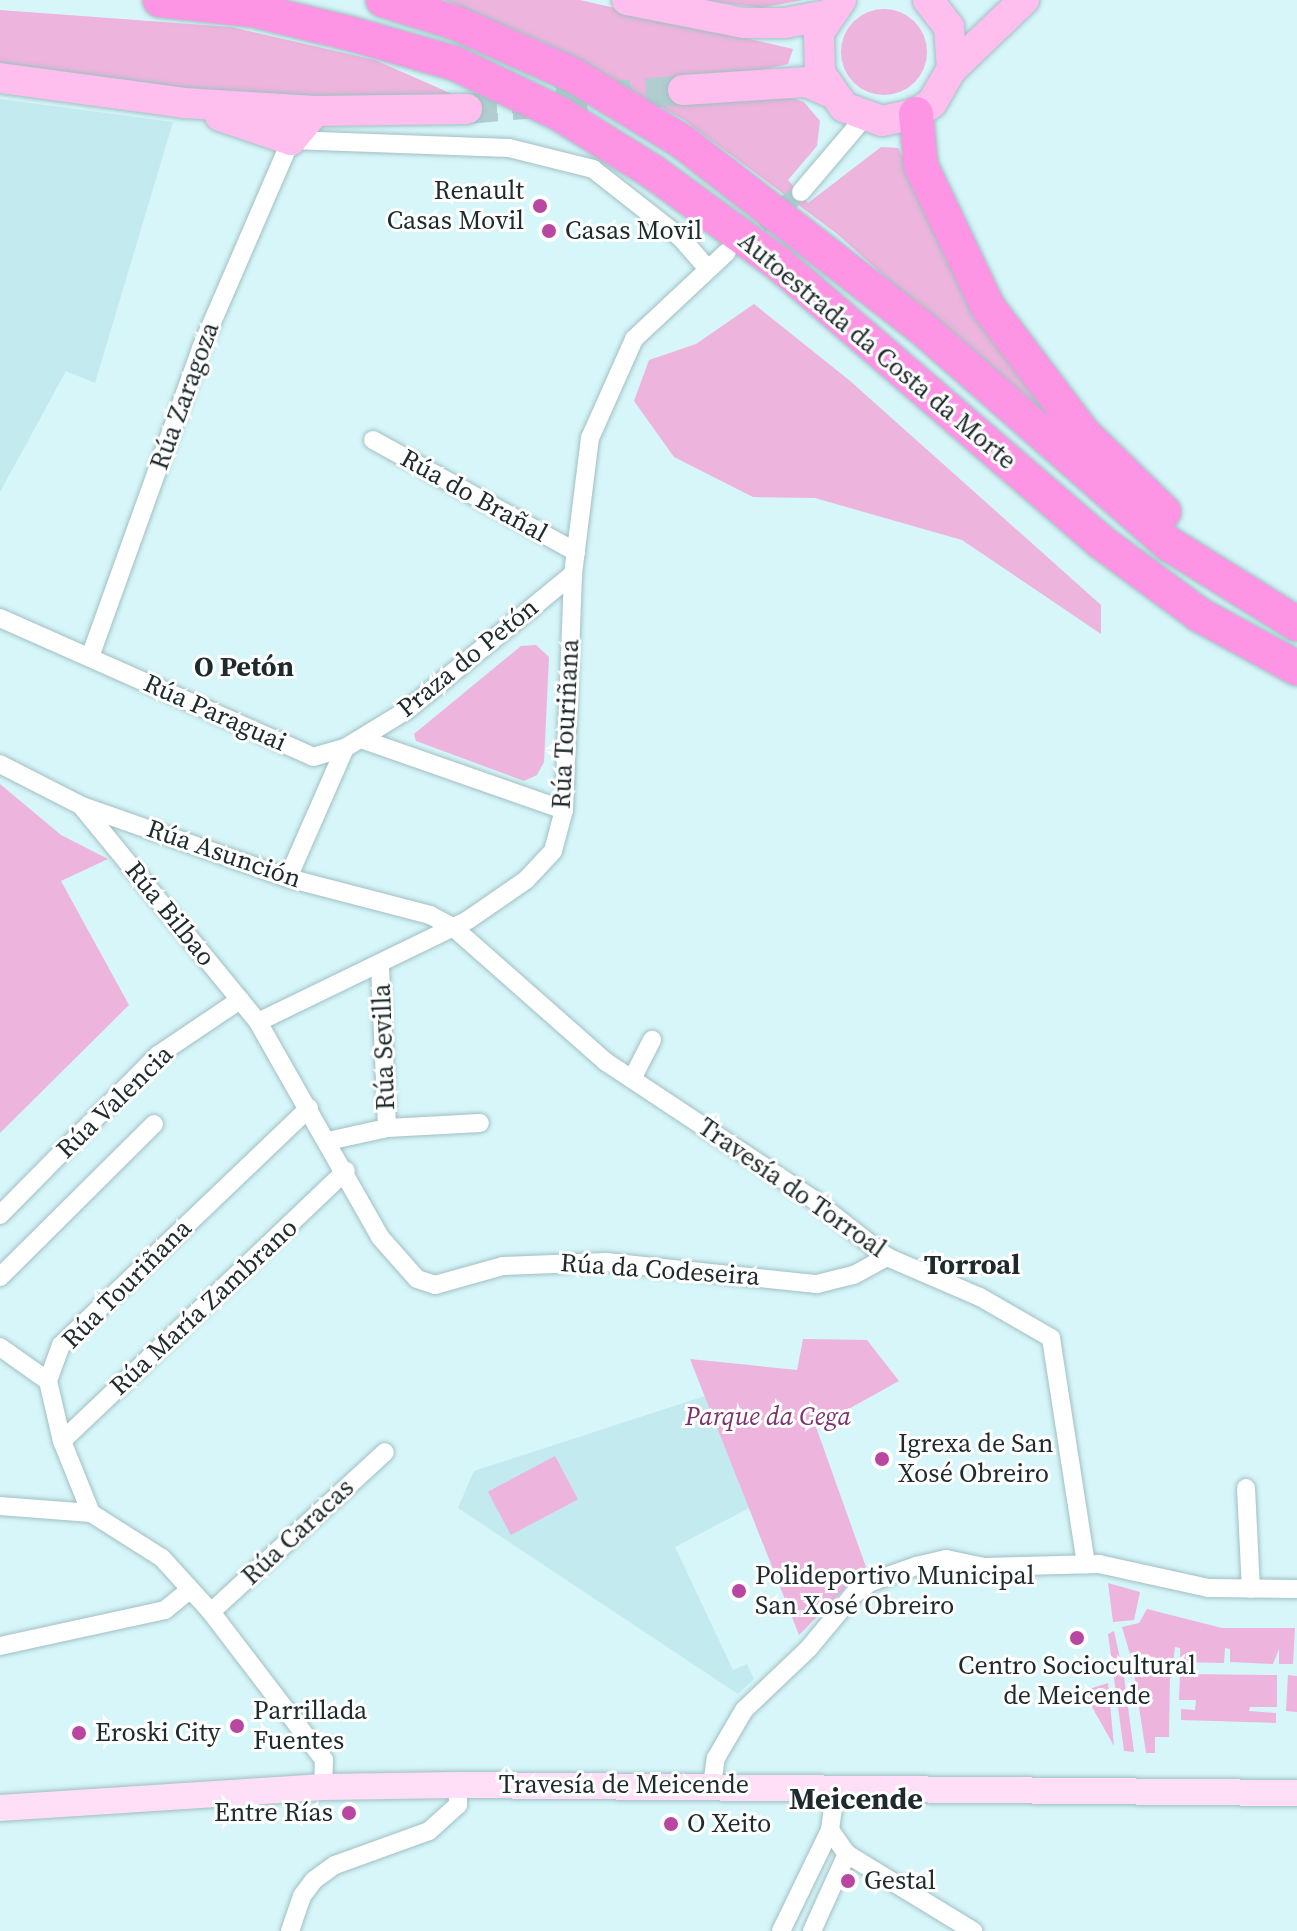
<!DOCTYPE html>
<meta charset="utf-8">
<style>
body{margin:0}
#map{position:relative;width:1297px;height:1931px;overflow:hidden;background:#d6f6f9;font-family:"Source Serif 4",serif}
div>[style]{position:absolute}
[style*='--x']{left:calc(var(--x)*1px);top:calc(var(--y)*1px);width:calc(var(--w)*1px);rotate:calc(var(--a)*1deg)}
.built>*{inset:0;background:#c2eaef}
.green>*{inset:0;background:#edb4dd;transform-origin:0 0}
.round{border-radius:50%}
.street-tunnel>*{height:18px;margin-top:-9px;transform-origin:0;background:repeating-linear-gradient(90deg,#b1cdd0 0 18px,transparent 0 27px)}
.primary-tunnel>*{height:30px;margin-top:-15px;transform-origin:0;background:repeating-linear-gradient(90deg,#b1cdd0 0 30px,transparent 0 45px)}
.roads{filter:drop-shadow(0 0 2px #a1bfc2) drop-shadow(0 0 2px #a1bfc2)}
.street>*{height:18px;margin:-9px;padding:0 9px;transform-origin:9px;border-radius:9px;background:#fff}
.secondary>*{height:26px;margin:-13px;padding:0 13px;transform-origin:13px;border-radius:13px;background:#ffdff7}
.primary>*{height:30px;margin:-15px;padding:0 15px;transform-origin:15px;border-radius:15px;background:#febfef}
.highway>*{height:34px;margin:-17px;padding:0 17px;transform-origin:17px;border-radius:17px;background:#fe95e4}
.dots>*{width:22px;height:22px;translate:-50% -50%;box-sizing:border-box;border:4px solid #fff;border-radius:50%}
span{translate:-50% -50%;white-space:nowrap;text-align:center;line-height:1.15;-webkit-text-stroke:6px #fff;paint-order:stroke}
.poi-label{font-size:26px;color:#1e2a2b}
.right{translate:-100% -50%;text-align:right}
.left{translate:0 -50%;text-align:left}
.street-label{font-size:26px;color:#1e2a2b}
.park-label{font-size:26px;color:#7c326c;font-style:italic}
.neighbourhood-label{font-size:28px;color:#1e2a2b;font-weight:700}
.quarter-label{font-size:30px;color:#1e2a2b;font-weight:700}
</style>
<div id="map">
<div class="built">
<i style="clip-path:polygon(0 99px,173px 122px,95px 383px,66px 371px,0 492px)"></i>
<i style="clip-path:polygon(705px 1396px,749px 1508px,675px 1547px,733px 1670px,747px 1664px,754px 1679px,738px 1694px,458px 1508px,474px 1471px)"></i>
</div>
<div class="green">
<i style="clip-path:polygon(445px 0,580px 0,793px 49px,788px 64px,758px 71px,789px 97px,804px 102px,820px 121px,817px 146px,788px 180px,808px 203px,881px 147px,898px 148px,1043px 408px,1038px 413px,836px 233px,684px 120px,549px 45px)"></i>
<i style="clip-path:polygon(700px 0,803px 0,761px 8px)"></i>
<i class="round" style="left:841px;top:9px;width:86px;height:86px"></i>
<i style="clip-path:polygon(0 10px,231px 27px,375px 60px,468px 101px,199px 94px,0 68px)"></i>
<i style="clip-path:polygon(754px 304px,849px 380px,1101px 605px,1101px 634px,962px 540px,815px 498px,753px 497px,674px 457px,634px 401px,649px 360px,696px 344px)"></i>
<i style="clip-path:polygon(536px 645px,549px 657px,544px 762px,537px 775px,524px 781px,416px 741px,414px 734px,521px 646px)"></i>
<i style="clip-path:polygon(0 784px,61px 835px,108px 859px,61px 881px,129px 1005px,0 1133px)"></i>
<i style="clip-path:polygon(803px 1339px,867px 1340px,899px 1381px,816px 1427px,866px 1567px,799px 1635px,690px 1359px,797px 1370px)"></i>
<i style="left:555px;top:1456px;width:49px;height:76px;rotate:62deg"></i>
<i style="clip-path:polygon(1108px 1583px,1140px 1592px,1134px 1620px,1113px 1622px)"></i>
<i style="clip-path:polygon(1147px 1609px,1222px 1628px,1295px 1628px,1293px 1664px,1279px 1664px,1279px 1649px,1273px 1664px,1230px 1662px,1230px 1649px,1225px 1648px,1224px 1663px,1180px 1662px,1180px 1648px,1175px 1647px,1173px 1663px,1132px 1661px,1122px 1627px,1139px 1623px)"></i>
<i style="clip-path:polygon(1114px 1631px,1124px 1677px,1134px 1752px,1124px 1751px,1108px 1634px)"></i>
<i style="clip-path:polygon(1170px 1673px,1169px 1737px,1155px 1737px,1155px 1753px,1146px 1753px,1134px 1674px)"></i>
<i style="clip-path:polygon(1180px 1674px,1277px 1675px,1277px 1707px,1250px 1707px,1249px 1711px,1276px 1713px,1276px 1723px,1181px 1720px,1181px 1709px,1195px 1710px,1196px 1700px,1179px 1700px)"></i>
<i style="clip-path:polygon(1288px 1675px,1297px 1676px,1297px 1712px,1286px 1711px)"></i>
<i style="clip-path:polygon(1108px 1683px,1114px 1746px,1083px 1691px)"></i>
</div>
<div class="street-tunnel">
<i style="--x:739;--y:242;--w:80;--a:-38.9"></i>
</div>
<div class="primary-tunnel">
<i style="--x:467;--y:109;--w:217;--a:-5"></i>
</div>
<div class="roads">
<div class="street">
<i style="--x:801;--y:192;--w:97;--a:-49.6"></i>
<i style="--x:373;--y:440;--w:232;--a:28.9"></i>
<i style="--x:0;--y:618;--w:342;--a:23.9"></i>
<i style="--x:313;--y:757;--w:33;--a:-16"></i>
<i style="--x:345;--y:748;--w:73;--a:-31.5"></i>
<i style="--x:407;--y:710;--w:215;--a:-39.3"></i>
<i style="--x:90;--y:657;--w:328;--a:-70.2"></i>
<i style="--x:201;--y:348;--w:227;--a:-66.6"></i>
<i style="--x:291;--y:140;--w:218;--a:2.1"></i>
<i style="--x:509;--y:148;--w:87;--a:14"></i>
<i style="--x:593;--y:169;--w:112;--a:38.1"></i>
<i style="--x:681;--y:238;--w:40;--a:49"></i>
<i style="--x:361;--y:739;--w:215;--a:19.3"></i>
<i style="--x:0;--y:764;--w:92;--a:27.1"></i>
<i style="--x:82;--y:806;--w:218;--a:19.3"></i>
<i style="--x:288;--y:878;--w:147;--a:14.6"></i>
<i style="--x:430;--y:915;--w:27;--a:28"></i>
<i style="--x:454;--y:928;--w:203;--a:41.4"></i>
<i style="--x:606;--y:1062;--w:248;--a:33.5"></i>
<i style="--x:813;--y:1199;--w:94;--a:38.1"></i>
<i style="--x:887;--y:1257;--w:101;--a:23.3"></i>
<i style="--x:980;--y:1297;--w:82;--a:30"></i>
<i style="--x:1051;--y:1338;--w:229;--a:81.2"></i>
<i style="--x:83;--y:808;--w:276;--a:50.7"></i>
<i style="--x:258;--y:1022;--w:247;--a:60.4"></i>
<i style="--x:380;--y:1237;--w:56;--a:48.6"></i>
<i style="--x:417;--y:1279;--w:19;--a:18"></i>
<i style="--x:435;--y:1285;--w:71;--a:-15.6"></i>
<i style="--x:503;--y:1266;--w:103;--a:-2.2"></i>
<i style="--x:606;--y:1262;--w:212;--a:6"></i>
<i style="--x:817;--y:1284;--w:38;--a:-14"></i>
<i style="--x:854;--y:1275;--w:38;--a:-29"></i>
<i style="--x:288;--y:878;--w:142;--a:-66.3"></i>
<i style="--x:380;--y:966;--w:162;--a:87.5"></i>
<i style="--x:258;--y:1022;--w:233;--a:-25.9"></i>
<i style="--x:468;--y:920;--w:70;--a:-34.6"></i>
<i style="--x:526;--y:880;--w:40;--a:-47"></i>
<i style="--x:553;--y:851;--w:42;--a:-75"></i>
<i style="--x:564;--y:810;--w:236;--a:-87.8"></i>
<i style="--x:573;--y:574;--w:137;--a:-82.9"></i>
<i style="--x:590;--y:438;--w:108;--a:-66"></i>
<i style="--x:634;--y:339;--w:127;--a:-43.1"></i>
<i style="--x:632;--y:1079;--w:44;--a:-62.9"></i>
<i style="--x:309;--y:1108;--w:343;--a:136.3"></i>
<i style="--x:61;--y:1345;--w:38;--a:110"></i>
<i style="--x:48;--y:1381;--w:62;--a:76.9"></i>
<i style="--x:62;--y:1441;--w:78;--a:68.1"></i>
<i style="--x:91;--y:1513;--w:84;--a:32.4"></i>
<i style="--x:162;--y:1558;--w:73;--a:47.8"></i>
<i style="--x:211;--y:1612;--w:186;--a:52.6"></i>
<i style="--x:324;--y:1760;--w:27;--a:92"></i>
<i style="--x:328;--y:1141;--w:60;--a:-12.4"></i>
<i style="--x:387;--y:1128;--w:93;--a:-3.1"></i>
<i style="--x:0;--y:1215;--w:225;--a:-45.4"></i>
<i style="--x:158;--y:1055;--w:99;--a:-33.9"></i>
<i style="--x:0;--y:1277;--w:217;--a:-44.8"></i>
<i style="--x:0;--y:1347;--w:59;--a:35.3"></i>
<i style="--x:62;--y:1441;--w:392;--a:-43.6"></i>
<i style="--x:1246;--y:1488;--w:101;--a:87.2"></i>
<i style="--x:0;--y:1506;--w:91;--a:4.4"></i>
<i style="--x:211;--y:1612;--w:236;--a:-42.6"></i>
<i style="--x:0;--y:1646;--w:169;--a:-12.3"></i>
<i style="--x:165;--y:1610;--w:32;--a:-39"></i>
<i style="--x:712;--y:1785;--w:27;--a:-82"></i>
<i style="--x:716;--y:1758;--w:56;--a:-59.7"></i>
<i style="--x:744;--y:1710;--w:90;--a:-43.6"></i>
<i style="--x:809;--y:1648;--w:69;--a:-50.3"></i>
<i style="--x:853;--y:1595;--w:22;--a:-36"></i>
<i style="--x:871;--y:1582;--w:48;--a:-19.6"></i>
<i style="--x:916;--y:1566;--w:31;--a:-13"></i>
<i style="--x:946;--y:1559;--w:39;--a:12"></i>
<i style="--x:984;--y:1567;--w:115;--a:-1.5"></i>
<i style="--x:1099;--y:1564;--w:112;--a:12.4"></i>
<i style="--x:1208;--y:1588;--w:89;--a:0.6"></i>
<i style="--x:836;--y:1785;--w:45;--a:97.6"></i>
<i style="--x:830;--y:1830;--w:29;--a:55"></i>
<i style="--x:847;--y:1854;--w:148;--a:31.4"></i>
<i style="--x:290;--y:1931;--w:37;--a:-71"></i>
<i style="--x:302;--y:1896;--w:20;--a:-53"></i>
<i style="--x:314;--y:1880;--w:26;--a:-36"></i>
<i style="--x:335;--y:1865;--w:100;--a:-19.9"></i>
<i style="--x:429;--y:1831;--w:39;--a:-42"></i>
<i style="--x:458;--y:1805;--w:20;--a:-90"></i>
<i style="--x:781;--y:1931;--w:112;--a:-64.1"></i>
<i style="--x:812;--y:1931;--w:85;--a:-65.6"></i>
</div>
<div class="secondary">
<i style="--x:0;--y:1808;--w:324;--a:-3.7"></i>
<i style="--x:323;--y:1787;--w:135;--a:-0.8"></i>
<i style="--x:458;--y:1785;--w:839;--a:0.55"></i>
</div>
<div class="primary">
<i style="--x:627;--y:0;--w:119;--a:11.1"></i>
<i style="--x:744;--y:23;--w:41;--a:0"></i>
<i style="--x:785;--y:23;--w:43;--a:-10.8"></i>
<i style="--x:841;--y:0;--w:40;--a:124"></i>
<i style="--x:819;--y:33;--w:40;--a:88.6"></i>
<i style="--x:820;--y:73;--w:42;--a:54.8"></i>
<i style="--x:844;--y:107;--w:40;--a:20.2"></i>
<i style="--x:882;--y:121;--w:35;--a:-12"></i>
<i style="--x:916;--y:114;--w:19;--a:-35"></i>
<i style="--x:932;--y:103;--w:39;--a:-60"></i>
<i style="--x:952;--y:69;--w:42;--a:-94.1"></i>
<i style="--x:949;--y:27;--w:34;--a:-128"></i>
<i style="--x:952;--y:69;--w:100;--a:-43.8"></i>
<i style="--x:0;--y:78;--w:186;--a:7.7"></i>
<i style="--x:184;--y:103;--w:131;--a:3.5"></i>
<i style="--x:315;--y:111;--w:152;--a:-0.8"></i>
<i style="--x:683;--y:90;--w:124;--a:-3.7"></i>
<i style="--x:807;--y:82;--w:24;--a:24"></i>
<i style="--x:220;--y:116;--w:75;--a:18.7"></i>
<i style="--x:291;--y:140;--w:38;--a:-50"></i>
</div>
<div class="highway">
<i style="--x:160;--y:0;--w:94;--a:6.1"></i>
<i style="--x:253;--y:10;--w:102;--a:13.6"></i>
<i style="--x:352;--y:34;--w:106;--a:15.9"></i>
<i style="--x:454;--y:63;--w:118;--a:25.7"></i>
<i style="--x:560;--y:114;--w:110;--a:31.9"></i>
<i style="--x:653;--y:172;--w:155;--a:36.1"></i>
<i style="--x:778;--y:263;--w:427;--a:40.8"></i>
<i style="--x:1101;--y:542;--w:123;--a:36.4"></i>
<i style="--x:1200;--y:615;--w:111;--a:28.7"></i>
<i style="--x:383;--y:0;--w:77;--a:17.5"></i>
<i style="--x:456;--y:23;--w:130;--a:24"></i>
<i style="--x:575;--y:76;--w:127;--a:31.4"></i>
<i style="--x:683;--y:142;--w:303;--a:37.9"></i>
<i style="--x:922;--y:328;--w:328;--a:41.2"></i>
<i style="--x:1169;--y:544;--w:151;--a:32"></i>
<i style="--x:916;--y:114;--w:52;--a:84.5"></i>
<i style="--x:921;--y:166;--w:156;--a:64.6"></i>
<i style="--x:988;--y:307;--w:158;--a:53"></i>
<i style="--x:1083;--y:433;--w:113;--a:44.3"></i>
</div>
</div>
<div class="dots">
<i style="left:540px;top:206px;background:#b946a0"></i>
<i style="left:549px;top:231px;background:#b946a0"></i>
<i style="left:882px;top:1459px;background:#b946a0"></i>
<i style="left:739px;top:1591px;background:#b946a0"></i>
<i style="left:1077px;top:1638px;background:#b946a0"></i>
<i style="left:237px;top:1726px;background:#b946a0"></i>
<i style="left:79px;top:1733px;background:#b946a0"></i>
<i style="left:349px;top:1813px;background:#b946a0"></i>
<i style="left:671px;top:1824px;background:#b946a0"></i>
<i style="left:848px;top:1881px;background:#b946a0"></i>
</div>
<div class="poi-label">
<span class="right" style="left:524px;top:206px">Renault<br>Casas Movil</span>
<span class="left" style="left:565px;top:231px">Casas Movil</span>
<span class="left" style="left:898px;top:1459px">Igrexa de San<br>Xosé Obreiro</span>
<span class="left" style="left:755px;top:1591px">Polideportivo Municipal<br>San Xosé Obreiro</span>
<span style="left:1077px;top:1681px">Centro Sociocultural<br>de Meicende</span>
<span class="left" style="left:253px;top:1726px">Parrillada<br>Fuentes</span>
<span class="left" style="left:95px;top:1733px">Eroski City</span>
<span class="right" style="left:333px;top:1813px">Entre Rías</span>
<span class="left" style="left:687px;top:1824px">O Xeito</span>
<span class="left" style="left:864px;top:1881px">Gestal</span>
</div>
<div class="street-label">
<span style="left:877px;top:351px;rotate:40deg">Autoestrada da Costa da Morte</span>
<span style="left:185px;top:396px;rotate:-70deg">Rúa Zaragoza</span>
<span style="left:474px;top:496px;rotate:29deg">Rúa do Brañal</span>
<span style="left:468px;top:658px;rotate:-39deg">Praza do Petón</span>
<span style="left:215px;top:713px;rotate:24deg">Rúa Paraguai</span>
<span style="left:566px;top:724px;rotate:-87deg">Rúa Touriñana</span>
<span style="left:224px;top:854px;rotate:19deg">Rúa Asunción</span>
<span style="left:170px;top:914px;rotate:51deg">Rúa Bilbao</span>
<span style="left:384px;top:1047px;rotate:-92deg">Rúa Sevilla</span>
<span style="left:115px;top:1102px;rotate:-44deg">Rúa Valencia</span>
<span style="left:792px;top:1188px;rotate:35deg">Travesía do Torroal</span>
<span style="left:660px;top:1270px;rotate:4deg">Rúa da Codeseira</span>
<span style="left:127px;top:1284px;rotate:-45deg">Rúa Touriñana</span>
<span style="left:204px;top:1307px;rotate:-43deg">Rúa María Zambrano</span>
<span style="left:298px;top:1532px;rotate:-43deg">Rúa Caracas</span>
<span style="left:624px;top:1785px">Travesía de Meicende</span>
</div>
<div class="park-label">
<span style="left:768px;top:1417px">Parque da Cega</span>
</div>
<div class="neighbourhood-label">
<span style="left:244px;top:666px">O Petón</span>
<span style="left:972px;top:1264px">Torroal</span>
</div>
<div class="quarter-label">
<span style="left:856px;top:1799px">Meicende</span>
</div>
</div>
